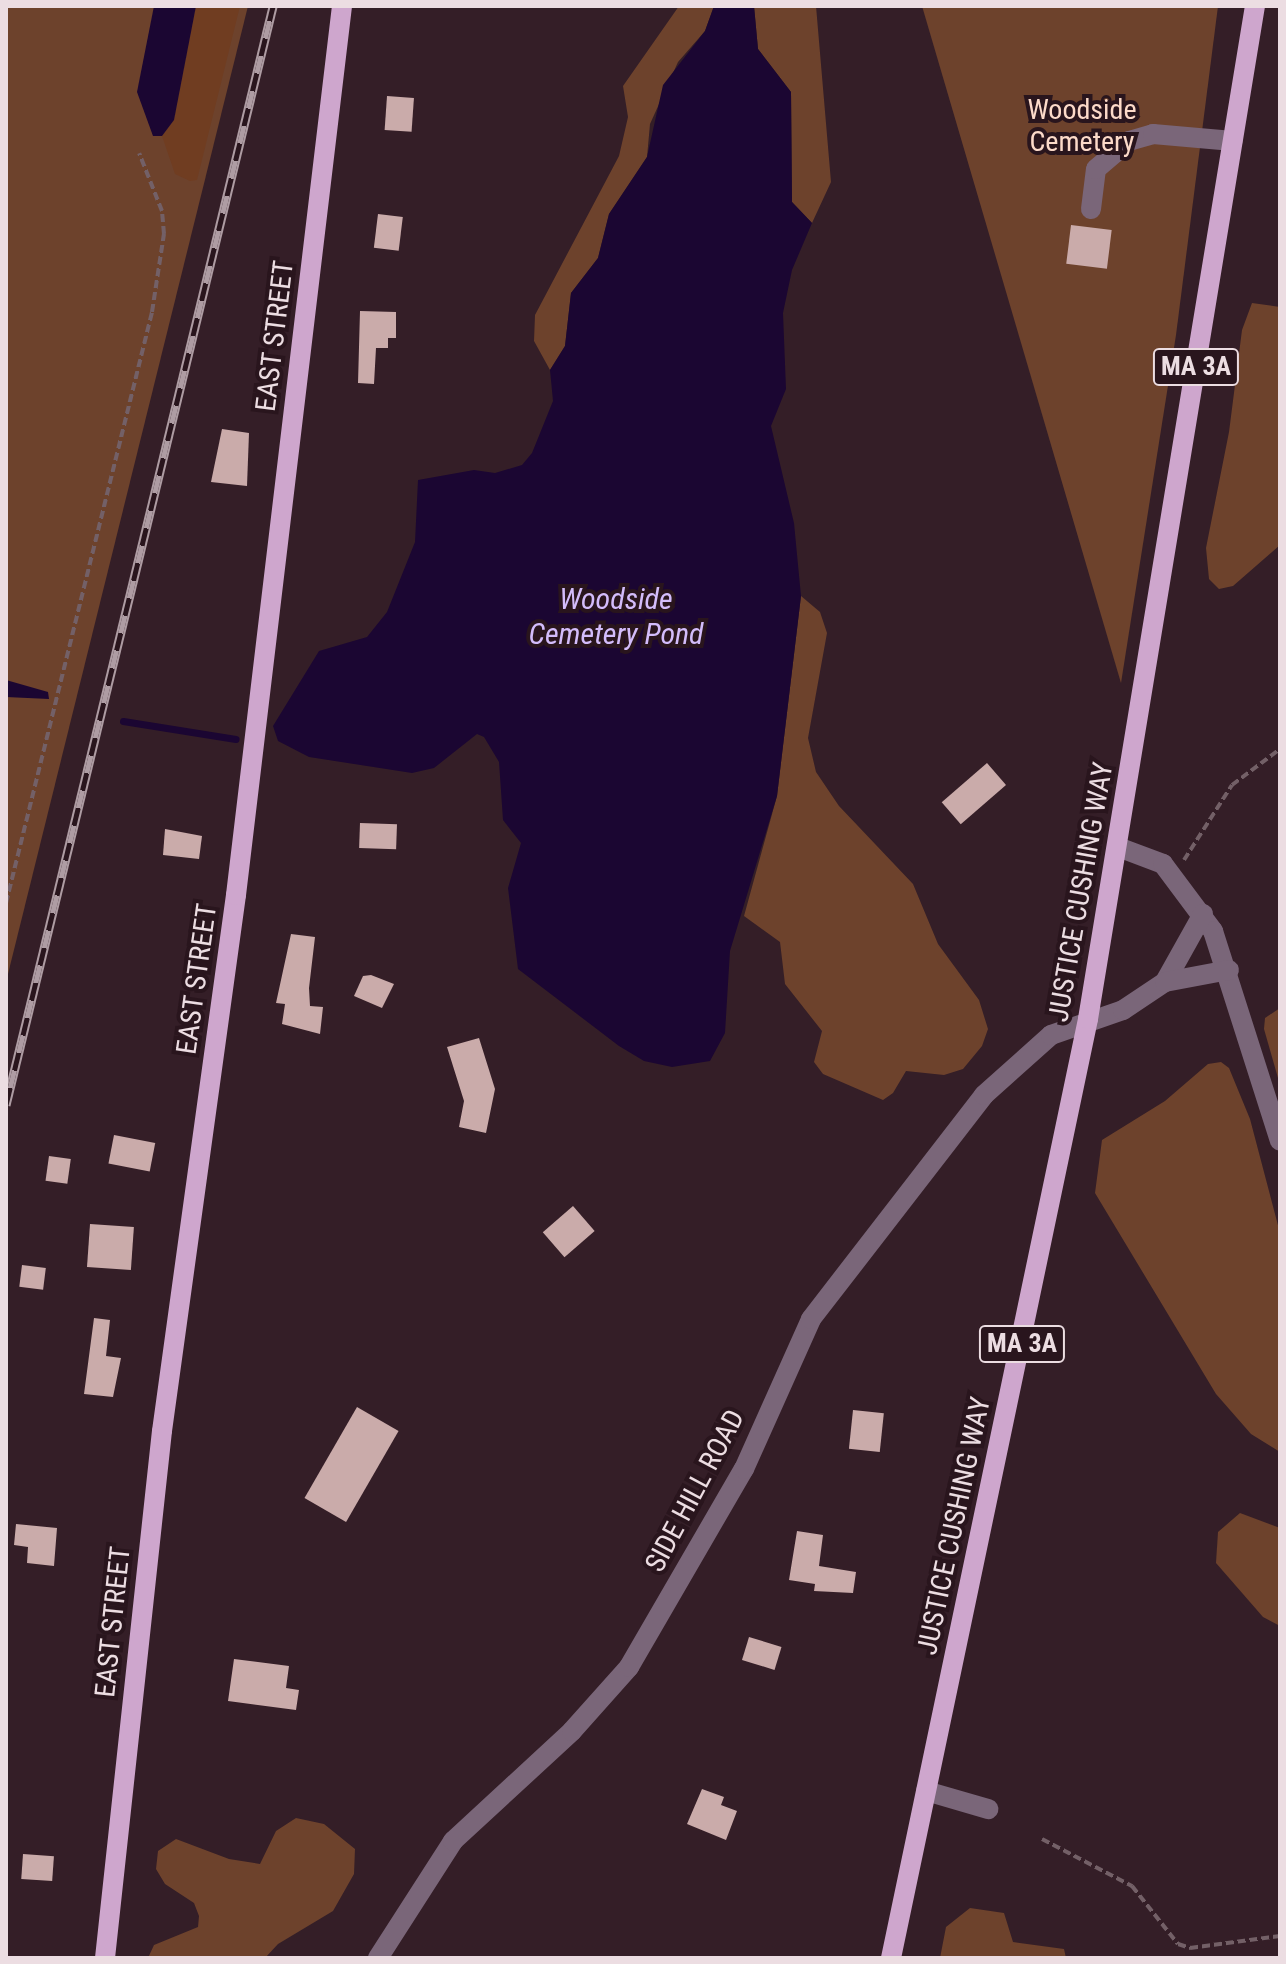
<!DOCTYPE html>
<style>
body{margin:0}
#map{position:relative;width:1286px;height:1964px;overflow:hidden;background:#341e27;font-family:"Roboto Condensed",sans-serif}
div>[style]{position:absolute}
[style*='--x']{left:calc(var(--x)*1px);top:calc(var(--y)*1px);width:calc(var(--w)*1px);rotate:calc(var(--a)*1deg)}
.green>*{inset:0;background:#6d422c}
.forest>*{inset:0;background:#703d21}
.water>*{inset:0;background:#1b0632}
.stream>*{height:7px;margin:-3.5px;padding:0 3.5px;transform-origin:3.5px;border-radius:3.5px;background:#1b0632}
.building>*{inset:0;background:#caabaa;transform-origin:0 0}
.path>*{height:4px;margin-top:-2px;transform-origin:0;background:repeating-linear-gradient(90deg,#736067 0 8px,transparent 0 12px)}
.minor>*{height:20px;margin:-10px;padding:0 10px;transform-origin:10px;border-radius:10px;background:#7a6679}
.major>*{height:20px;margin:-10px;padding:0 10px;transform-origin:10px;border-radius:10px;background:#cea6cd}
.rail>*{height:9px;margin-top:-4.5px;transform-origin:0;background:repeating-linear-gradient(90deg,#29151d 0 18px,#ae9ca3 0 36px);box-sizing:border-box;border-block:2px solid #ae9ca3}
span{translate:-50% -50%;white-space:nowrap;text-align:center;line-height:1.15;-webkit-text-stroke:8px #29151d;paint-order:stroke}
.shield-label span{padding:2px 6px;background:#29151d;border:2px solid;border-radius:6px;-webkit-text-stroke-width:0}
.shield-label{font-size:26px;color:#ecdde2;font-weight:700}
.park-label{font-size:28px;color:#fcdac9}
.street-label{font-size:28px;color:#ecdde2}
.water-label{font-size:30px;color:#d3bcfb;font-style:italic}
.frame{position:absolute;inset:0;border:8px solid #ecdde2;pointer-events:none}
</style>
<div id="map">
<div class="green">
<i style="clip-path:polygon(6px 6px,248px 6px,6px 982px)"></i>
<i style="clip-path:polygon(679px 6px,714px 6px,705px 31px,678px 62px,650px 124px,647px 157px,609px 214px,598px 258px,571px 293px,565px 346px,550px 370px,534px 341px,535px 315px,619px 156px,628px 117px,623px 86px)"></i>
<i style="clip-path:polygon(754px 6px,816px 6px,831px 182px,812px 223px,792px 202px,791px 92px,758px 49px)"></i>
<i style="clip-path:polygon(922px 6px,1218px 6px,1176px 335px,1121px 683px)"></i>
<i style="clip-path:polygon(1252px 303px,1280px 307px,1280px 545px,1233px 586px,1219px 589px,1209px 579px,1206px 548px,1229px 432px,1242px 330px)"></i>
<i style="clip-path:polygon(801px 596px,820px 612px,827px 633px,808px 738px,816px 772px,839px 806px,913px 884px,938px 944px,979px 1000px,988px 1029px,982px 1046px,963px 1069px,944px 1075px,906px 1071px,893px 1093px,883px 1100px,823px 1074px,814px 1062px,822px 1031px,785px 984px,780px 942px,744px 916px,777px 796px)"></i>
<i style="clip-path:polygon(1280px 1008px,1280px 1085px,1264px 1029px,1265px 1018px)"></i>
<i style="clip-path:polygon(1221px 1062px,1229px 1068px,1250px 1119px,1280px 1233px,1280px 1452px,1251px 1434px,1216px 1394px,1095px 1193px,1102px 1140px,1165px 1101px,1208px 1064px)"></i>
<i style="clip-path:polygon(1240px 1513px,1280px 1528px,1280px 1626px,1263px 1617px,1216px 1563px,1218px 1532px)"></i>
<i style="clip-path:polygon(296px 1818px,324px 1824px,355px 1849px,354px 1874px,333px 1911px,278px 1944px,265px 1958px,148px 1958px,154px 1945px,198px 1927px,199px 1916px,194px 1903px,165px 1884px,156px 1869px,158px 1851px,176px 1839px,229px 1859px,260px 1864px,276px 1831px)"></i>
<i style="clip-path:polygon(970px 1908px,1004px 1913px,1013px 1942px,1064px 1949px,1066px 1958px,940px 1958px,946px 1927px)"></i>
</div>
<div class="forest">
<i style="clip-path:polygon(196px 6px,240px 6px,197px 180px,190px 181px,175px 174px,162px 136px,174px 120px)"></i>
</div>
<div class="water">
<i style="clip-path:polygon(154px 6px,196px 6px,174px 120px,162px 136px,153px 136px,137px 92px)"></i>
<i style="clip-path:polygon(714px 6px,754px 6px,758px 49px,791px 92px,792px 202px,812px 223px,792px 270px,783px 313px,786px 389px,771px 426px,794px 523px,801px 596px,777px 796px,730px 951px,725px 1033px,710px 1061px,672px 1067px,644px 1061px,619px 1046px,518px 969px,508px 888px,521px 843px,503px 820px,499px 762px,484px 737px,477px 734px,434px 768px,412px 773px,309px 757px,278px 741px,273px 726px,319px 651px,367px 637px,387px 612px,415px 542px,418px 480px,474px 470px,495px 473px,522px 465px,532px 453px,553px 401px,550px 370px,565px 346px,571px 293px,598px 258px,609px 214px,647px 157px,663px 85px,705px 31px)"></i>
<i style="clip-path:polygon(6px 680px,48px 692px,49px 699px,6px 697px)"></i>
</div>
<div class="stream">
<i style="--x:123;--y:721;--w:114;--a:9.1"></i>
</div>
<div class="building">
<i style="left:387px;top:96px;width:27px;height:34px;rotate:4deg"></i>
<i style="left:378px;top:214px;width:25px;height:34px;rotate:7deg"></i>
<i style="left:1071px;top:225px;width:41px;height:39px;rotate:7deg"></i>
<i style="clip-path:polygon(360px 311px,396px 312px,396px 338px,388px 338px,388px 348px,376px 348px,374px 384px,358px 383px)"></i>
<i style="clip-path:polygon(222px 429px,249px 433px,247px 486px,211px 482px)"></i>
<i style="left:987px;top:763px;width:29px;height:60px;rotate:49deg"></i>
<i style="left:360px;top:823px;width:37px;height:25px;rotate:2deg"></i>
<i style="clip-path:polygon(165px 829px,202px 836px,199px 859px,163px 855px)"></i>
<i style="clip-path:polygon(291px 934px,315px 937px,309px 988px,310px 1006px,323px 1007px,320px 1034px,282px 1024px,285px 1004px,276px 1003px)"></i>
<i style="clip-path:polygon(371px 975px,394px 984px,382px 1008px,354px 996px,363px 976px)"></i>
<i style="clip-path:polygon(479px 1038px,495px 1089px,486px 1133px,459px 1127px,464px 1101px,447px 1047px)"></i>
<i style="left:114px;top:1135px;width:42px;height:29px;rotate:11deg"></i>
<i style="left:49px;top:1156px;width:22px;height:25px;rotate:8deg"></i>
<i style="left:573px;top:1206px;width:33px;height:40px;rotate:49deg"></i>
<i style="left:90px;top:1224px;width:44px;height:43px;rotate:4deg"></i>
<i style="left:22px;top:1265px;width:24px;height:22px;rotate:7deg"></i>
<i style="clip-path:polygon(94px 1318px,110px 1320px,106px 1356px,121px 1358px,113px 1397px,84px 1394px)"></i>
<i style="left:357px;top:1407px;width:48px;height:105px;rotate:30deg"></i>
<i style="left:853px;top:1410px;width:31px;height:39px;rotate:6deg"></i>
<i style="clip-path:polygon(16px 1524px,57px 1528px,54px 1566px,27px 1563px,28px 1547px,14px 1545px)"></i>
<i style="clip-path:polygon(797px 1531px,823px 1535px,819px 1566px,856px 1572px,853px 1593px,814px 1591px,815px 1584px,789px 1580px)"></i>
<i style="left:749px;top:1637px;width:34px;height:24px;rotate:17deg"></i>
<i style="clip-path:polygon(234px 1659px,289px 1666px,286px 1688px,299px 1690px,296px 1710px,228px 1701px)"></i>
<i style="clip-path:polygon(702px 1789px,724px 1797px,721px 1805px,737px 1811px,726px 1840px,687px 1824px)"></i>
<i style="left:23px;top:1854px;width:31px;height:25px;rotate:4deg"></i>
</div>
<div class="path">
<i style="--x:1184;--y:860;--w:89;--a:-57.4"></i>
<i style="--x:1232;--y:785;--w:60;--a:-36.9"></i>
<i style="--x:6;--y:903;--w:609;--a:-76.12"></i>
<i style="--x:152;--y:312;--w:79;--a:-81.3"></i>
<i style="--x:164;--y:234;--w:23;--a:-95"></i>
<i style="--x:162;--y:211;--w:62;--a:-111.6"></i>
<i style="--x:1042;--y:1839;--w:102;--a:27.6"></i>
<i style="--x:1132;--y:1886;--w:74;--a:51.6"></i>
<i style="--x:1178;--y:1944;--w:13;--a:18"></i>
<i style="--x:1190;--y:1948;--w:91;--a:-7.6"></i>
</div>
<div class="minor">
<i style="--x:1091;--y:209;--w:40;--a:-82.9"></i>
<i style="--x:1096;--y:169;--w:43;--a:-40.3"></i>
<i style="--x:1129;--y:141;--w:25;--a:-16"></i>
<i style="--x:1153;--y:134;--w:80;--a:5"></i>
<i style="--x:1118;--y:847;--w:48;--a:20.7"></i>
<i style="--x:1163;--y:864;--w:84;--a:53.3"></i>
<i style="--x:1213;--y:931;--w:220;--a:72.3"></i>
<i style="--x:1165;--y:982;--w:78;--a:-60.8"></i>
<i style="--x:926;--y:1791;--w:65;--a:16.2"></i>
<i style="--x:378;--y:1958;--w:139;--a:-57.3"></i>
<i style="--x:453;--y:1841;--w:162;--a:-42.7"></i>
<i style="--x:572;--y:1731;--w:86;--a:-48.3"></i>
<i style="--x:629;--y:1667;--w:229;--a:-59.9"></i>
<i style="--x:744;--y:1469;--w:164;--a:-65.9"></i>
<i style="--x:811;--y:1319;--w:283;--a:-52.3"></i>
<i style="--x:984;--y:1095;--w:90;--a:-41.8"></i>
<i style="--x:1051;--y:1035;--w:76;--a:-19.1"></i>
<i style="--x:1123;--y:1010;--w:50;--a:-33.7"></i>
<i style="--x:1165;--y:982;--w:65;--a:-10.6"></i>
</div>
<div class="major">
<i style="--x:105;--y:1958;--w:530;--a:-83.83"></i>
<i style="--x:162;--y:1431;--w:541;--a:-82.14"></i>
<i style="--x:236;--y:895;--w:895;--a:-83.2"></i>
<i style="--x:891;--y:1958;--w:959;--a:-78.15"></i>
<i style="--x:1088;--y:1019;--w:1027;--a:-80.64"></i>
</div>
<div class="rail">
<i style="--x:6;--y:1105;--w:1131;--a:-76.34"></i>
</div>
<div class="shield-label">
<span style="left:1196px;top:367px">MA 3A</span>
<span style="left:1022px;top:1344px">MA 3A</span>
</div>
<div class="park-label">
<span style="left:1082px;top:126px">Woodside<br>Cemetery</span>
</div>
<div class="street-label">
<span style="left:275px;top:336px;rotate:-83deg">EAST STREET</span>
<span style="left:1081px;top:892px;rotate:-80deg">JUSTICE CUSHING WAY</span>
<span style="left:197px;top:979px;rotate:-82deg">EAST STREET</span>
<span style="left:695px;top:1491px;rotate:-62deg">SIDE HILL ROAD</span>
<span style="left:954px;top:1526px;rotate:-78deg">JUSTICE CUSHING WAY</span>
<span style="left:113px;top:1622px;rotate:-84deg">EAST STREET</span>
</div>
<div class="water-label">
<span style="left:616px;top:616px">Woodside<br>Cemetery Pond</span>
</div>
<div class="frame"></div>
</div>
